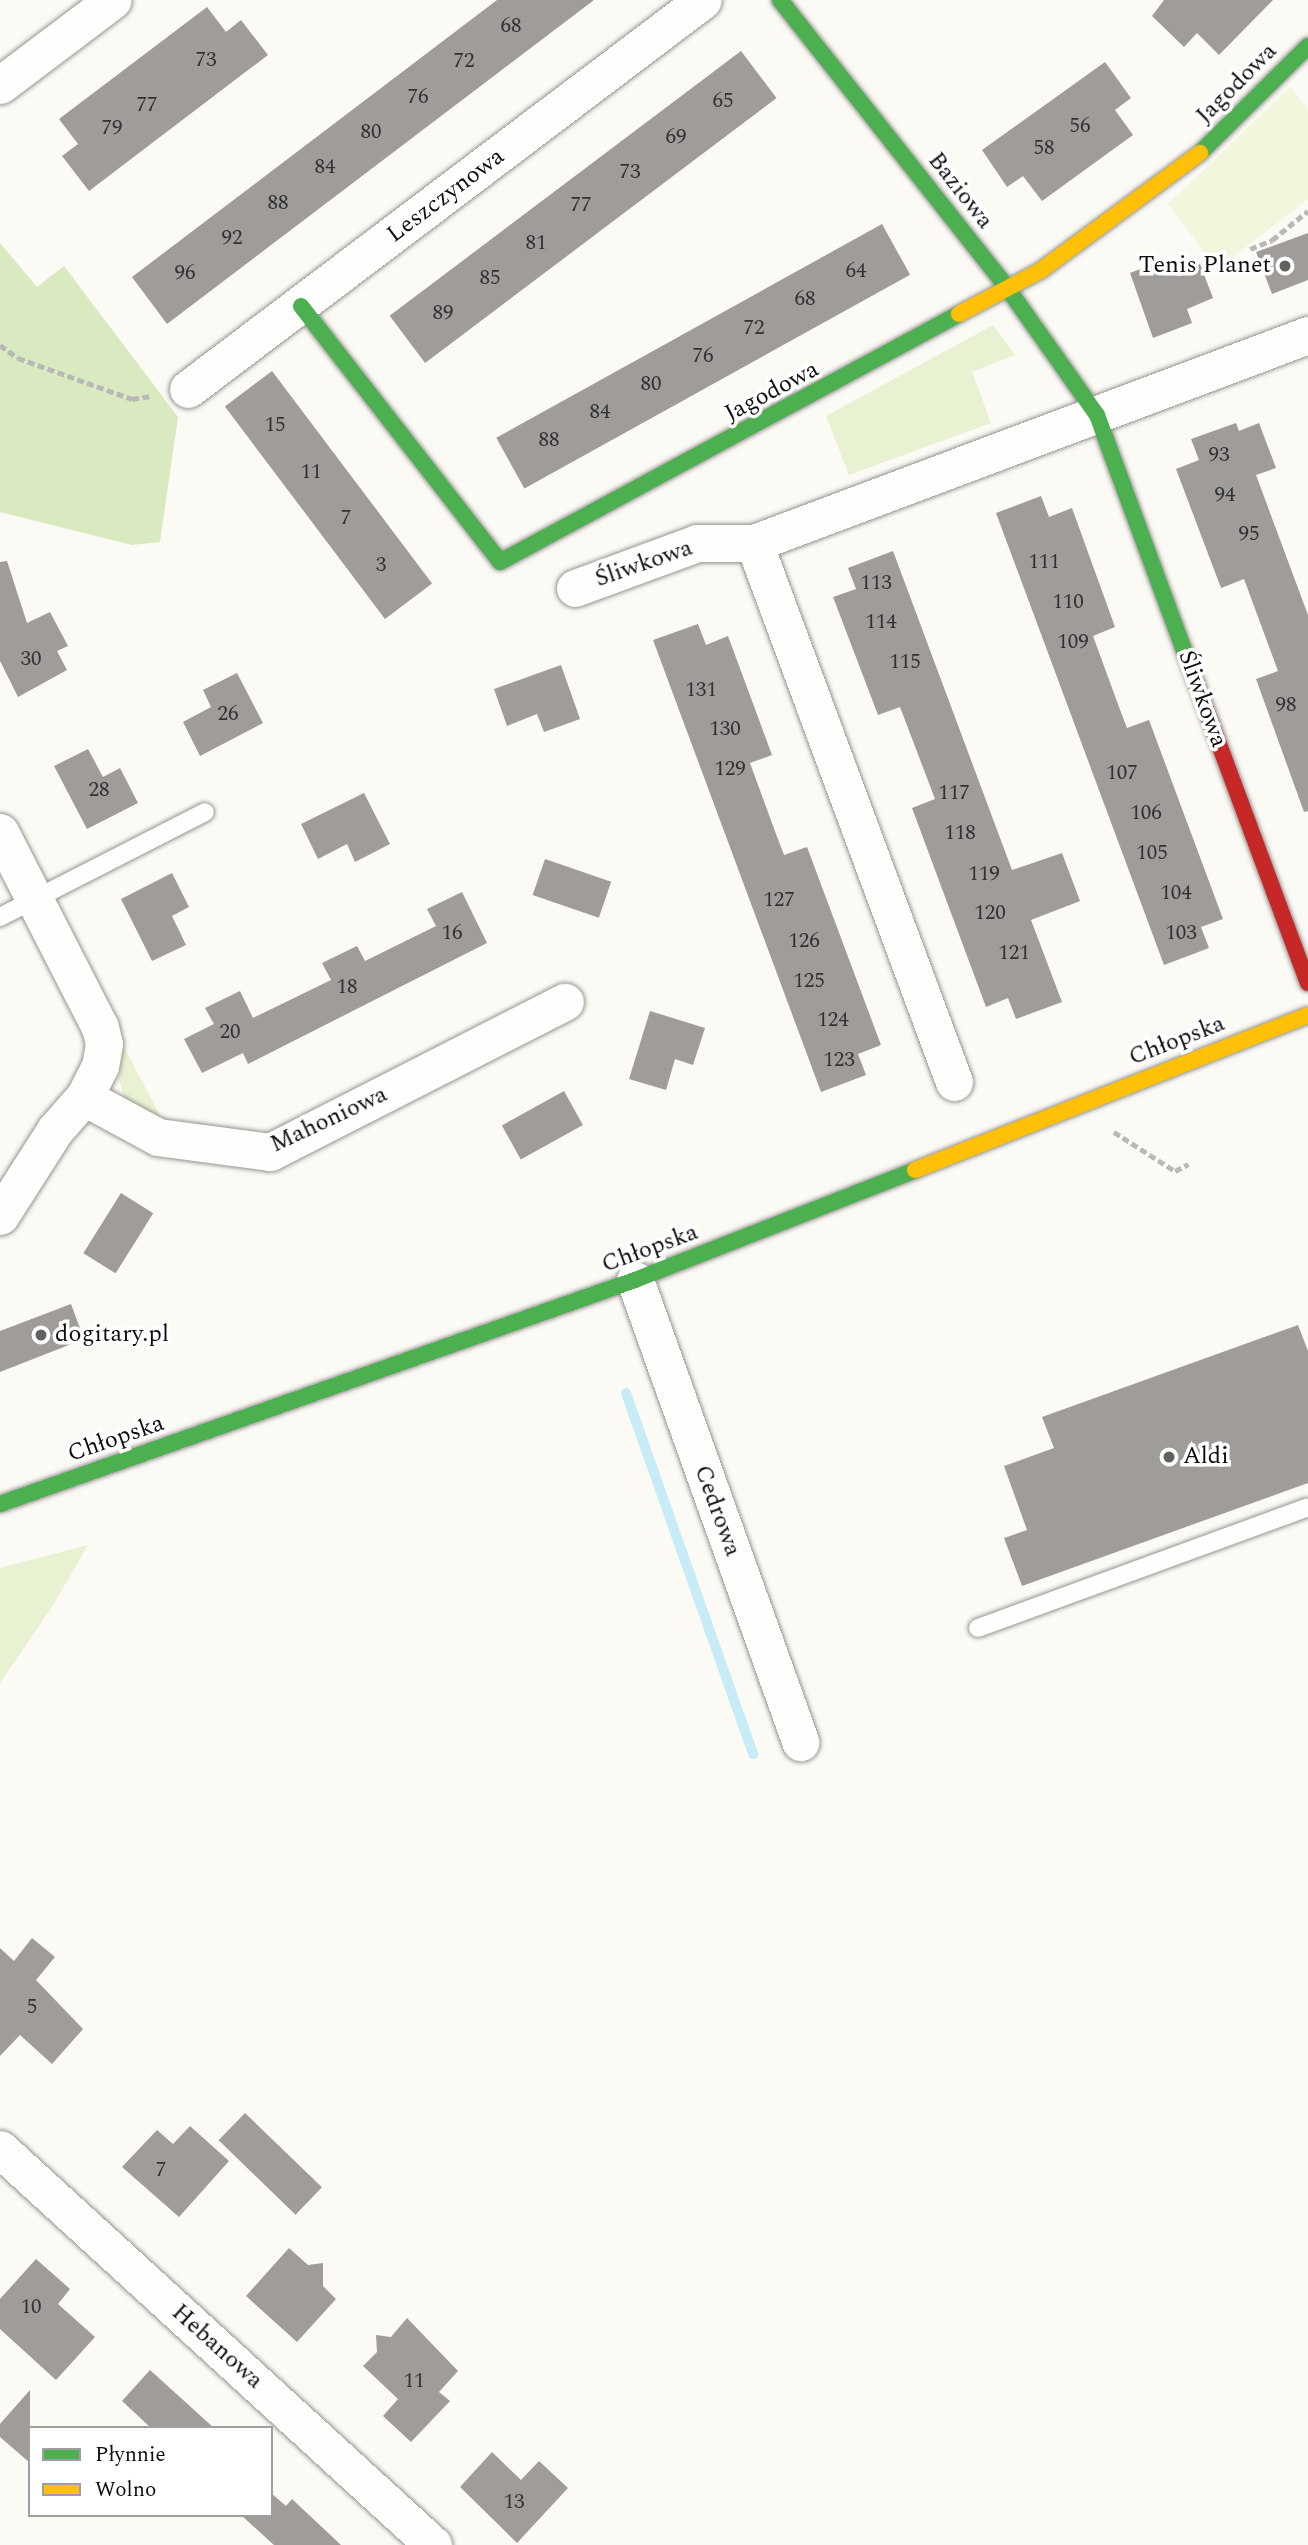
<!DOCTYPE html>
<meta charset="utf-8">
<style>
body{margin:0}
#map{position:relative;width:1308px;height:2545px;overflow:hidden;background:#fcfaf4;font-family:Spectral,serif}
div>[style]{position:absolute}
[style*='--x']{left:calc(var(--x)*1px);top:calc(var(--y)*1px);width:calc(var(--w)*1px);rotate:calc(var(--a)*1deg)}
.green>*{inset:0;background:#e8f2d2}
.forest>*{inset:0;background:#d9eac0}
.pitch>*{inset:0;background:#f1f6dd}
.stream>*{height:10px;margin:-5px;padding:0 5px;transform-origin:5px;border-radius:5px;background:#c8ebf8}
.building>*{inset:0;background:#9f9c99;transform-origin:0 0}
.path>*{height:4.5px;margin-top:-2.25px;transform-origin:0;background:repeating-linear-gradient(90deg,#b8b8b7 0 7px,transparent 0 10.5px)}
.roads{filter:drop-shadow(0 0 2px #959492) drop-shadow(0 0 2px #959492)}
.lane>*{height:18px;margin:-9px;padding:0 9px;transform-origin:9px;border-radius:9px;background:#fffefd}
.street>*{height:37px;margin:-18.5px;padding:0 18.5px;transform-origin:18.5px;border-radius:18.5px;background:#fffefd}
.fast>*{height:16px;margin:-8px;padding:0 8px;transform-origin:8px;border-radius:8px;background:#4caf50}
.slow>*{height:16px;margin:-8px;padding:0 8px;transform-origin:8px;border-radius:8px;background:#ffc107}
.jam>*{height:16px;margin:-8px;padding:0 8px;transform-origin:8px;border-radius:8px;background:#c62828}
.dots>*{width:19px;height:19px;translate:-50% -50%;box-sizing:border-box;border:4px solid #fff;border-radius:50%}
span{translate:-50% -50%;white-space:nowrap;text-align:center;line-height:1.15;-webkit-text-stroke:7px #fff;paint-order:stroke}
.number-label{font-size:21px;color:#323231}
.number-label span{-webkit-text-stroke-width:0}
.street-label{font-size:24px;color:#0e0e0e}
.poi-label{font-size:24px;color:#0e0e0e}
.right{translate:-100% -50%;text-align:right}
.left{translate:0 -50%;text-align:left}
.legend{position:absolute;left:28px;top:2426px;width:245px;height:91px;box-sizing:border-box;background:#fff;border:2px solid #9f9f9f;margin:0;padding:9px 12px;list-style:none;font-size:21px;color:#0e0e0e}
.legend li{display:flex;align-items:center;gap:14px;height:35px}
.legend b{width:35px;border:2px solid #9f9f9f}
</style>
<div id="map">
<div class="green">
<i style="clip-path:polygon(993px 325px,1015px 355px,972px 372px,991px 423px,849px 475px,826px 416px)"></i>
<i style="clip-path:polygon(124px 1047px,164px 1123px,125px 1100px,119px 1079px)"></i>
<i style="clip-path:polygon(88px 1545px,52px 1607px,0 1683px,0 1568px)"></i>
</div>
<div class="forest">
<i style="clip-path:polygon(0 243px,37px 287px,64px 266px,178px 417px,160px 542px,132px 545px,0 512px)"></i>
</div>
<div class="pitch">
<i style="clip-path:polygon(1290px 87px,1308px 109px,1308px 199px,1217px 269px,1168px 204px)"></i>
</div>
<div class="stream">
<i style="--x:626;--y:1393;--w:383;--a:70.6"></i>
</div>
<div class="building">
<i style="clip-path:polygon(497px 0,594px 0,167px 324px,132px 277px)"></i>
<i style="clip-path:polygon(1164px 0,1273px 0,1219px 55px,1197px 33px,1184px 47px,1152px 16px)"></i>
<i style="clip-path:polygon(207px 7px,226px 32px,241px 20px,268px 55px,89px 191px,62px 156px,78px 144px,59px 119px)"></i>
<i style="left:741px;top:51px;width:59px;height:440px;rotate:53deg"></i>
<i style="clip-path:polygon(1105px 62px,1131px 98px,1115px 110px,1133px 135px,1042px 201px,1023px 176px,1007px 187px,982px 150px)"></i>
<i style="left:882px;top:224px;width:58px;height:441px;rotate:61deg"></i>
<i style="clip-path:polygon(1308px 233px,1308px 280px,1272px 294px,1256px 252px)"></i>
<i style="clip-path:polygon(1168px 258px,1174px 274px,1200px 264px,1213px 298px,1187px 309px,1192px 323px,1153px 338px,1130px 273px)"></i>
<i style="left:272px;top:371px;width:266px;height:59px;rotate:53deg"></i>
<i style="clip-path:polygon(1236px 423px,1239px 431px,1259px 423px,1276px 468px,1256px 475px,1308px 615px,1308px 811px,1304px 812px,1256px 679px,1278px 671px,1244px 579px,1221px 588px,1176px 469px,1199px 460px,1191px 439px)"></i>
<i style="clip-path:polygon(1041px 496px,1049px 517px,1072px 508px,1115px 627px,1093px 636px,1119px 707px,1127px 728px,1149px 720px,1223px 919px,1201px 927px,1209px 948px,1164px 965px,996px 513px)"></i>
<i style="clip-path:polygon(893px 551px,1012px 870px,1062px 853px,1080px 901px,1031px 920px,1062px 1002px,1016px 1019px,1008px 998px,986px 1007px,912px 808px,935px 799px,900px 707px,878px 715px,833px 597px,856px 589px,848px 568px)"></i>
<i style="clip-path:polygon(7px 561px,27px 623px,50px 612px,68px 646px,57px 651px,67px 670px,18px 697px,0 661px,0 562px)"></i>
<i style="clip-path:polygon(698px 624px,706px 645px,728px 636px,772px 755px,750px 763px,776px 834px,784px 855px,807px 847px,881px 1045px,858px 1054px,866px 1075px,821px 1092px,653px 640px)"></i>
<i style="clip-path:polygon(561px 665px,580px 719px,544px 732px,537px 714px,507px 726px,494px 689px)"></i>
<i style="clip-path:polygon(237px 673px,263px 723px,200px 756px,183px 722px,211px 707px,203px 690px)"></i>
<i style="clip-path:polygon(88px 749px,103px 777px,120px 768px,138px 803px,87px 829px,54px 766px)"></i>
<i style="clip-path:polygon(364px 793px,390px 844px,355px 862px,347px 844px,318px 859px,301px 824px)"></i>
<i style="left:545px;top:859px;width:70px;height:38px;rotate:19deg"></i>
<i style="clip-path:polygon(172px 873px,189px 907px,172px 916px,186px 945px,152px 961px,121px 899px)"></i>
<i style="clip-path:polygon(462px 892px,487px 943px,248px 1064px,243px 1053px,202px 1073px,184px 1039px,214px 1024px,205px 1008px,240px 991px,253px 1018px,331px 980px,322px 963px,357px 946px,365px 961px,436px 926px,427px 909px)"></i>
<i style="clip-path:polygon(650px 1011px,705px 1028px,693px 1065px,675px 1059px,666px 1090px,629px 1079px)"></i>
<i style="left:564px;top:1091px;width:39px;height:71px;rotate:61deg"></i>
<i style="left:121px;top:1193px;width:38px;height:71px;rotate:32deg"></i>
<i style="clip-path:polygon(71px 1304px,84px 1339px,0 1372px,0 1331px)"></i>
<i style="clip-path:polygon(1298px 1325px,1308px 1351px,1308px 1483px,1022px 1586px,1004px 1538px,1027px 1530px,1004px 1466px,1054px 1448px,1042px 1417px)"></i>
<i style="clip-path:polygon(32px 1938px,55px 1957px,36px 1980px,83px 2029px,52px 2064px,20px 2035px,0 2056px,0 1948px,14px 1961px)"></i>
<i style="left:245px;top:2113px;width:107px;height:38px;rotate:44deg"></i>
<i style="clip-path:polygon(190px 2126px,229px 2161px,179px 2217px,122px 2167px,157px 2130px,173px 2144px)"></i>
<i style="clip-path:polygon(289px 2248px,308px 2265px,323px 2263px,323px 2286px,336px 2299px,297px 2342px,246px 2296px)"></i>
<i style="clip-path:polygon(36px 2259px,70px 2289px,58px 2304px,95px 2337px,56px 2380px,0 2329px,0 2299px)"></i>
<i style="clip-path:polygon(407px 2318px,458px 2371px,439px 2392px,450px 2401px,411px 2442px,383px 2416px,398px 2399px,363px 2366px,377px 2352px,376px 2335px,391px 2337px)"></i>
<i style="clip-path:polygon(150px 2370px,214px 2428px,151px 2428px,122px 2401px)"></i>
<i style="clip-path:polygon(30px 2390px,30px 2463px,0 2437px,0 2424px)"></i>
<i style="clip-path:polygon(492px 2452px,521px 2480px,539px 2461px,568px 2488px,517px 2543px,460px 2487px)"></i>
<i style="clip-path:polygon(271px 2493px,286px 2506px,292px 2499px,341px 2545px,274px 2545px,241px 2515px,271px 2515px)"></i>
</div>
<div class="path">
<i style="--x:1250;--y:249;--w:24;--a:-22"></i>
<i style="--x:1272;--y:240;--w:46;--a:-38.9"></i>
<i style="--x:0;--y:345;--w:22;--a:36"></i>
<i style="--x:18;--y:358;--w:121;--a:19.8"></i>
<i style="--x:132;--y:399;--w:20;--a:-9"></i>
<i style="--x:1114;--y:1132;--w:72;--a:32.6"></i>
<i style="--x:1175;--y:1171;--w:15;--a:-28"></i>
</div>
<div class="roads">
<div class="lane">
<i style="--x:0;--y:917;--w:230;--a:-27.1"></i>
<i style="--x:978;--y:1628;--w:351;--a:-20.1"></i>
</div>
<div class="street">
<i style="--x:0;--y:85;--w:141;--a:-37"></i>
<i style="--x:188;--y:389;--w:645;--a:-37.07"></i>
<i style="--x:754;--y:543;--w:575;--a:69.64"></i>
<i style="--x:575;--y:588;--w:130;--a:-20.2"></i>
<i style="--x:697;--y:543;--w:57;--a:0"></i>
<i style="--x:754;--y:543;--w:592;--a:-20.58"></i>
<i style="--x:0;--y:832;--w:219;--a:62.9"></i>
<i style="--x:100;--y:1027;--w:17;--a:77"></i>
<i style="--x:104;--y:1044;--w:22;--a:100"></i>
<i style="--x:100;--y:1066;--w:35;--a:117"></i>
<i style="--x:84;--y:1097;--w:44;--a:131.3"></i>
<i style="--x:55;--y:1130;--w:102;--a:122.6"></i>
<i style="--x:84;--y:1097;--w:84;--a:28.4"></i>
<i style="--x:158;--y:1137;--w:113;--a:7.6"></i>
<i style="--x:270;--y:1152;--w:331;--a:-27"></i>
<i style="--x:635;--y:1280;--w:491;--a:70.3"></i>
<i style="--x:0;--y:2149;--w:587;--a:42.44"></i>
</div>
<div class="fast">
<i style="--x:780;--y:0;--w:368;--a:51.7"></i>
<i style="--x:1008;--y:289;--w:154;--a:54.8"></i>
<i style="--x:1097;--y:415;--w:288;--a:69.7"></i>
<i style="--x:1200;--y:153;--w:152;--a:-44.7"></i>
<i style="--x:301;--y:306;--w:324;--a:52.1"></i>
<i style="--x:500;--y:562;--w:522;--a:-28.38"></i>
<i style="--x:0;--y:1504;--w:673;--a:-19.43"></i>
<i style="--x:635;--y:1280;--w:301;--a:-21.4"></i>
</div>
<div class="slow">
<i style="--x:959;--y:314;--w:92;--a:-28"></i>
<i style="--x:1040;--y:271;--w:199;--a:-36.4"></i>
<i style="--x:915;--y:1170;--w:422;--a:-21.5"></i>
</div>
<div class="jam">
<i style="--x:1197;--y:685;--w:318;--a:69.6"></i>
</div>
</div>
<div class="dots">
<i style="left:1285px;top:266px;background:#61615e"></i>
<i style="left:41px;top:1335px;background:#61615e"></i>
<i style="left:1169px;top:1457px;background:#61615e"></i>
</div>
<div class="number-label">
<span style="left:511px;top:26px">68</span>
<span style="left:206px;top:60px">73</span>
<span style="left:464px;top:61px">72</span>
<span style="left:418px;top:97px">76</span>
<span style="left:723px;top:101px">65</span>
<span style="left:147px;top:105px">77</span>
<span style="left:1080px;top:126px">56</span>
<span style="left:112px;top:128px">79</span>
<span style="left:371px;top:132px">80</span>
<span style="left:676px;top:137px">69</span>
<span style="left:1044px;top:148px">58</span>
<span style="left:325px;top:167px">84</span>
<span style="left:630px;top:172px">73</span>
<span style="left:278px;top:203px">88</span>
<span style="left:581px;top:205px">77</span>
<span style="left:232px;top:238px">92</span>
<span style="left:536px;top:243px">81</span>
<span style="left:856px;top:271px">64</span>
<span style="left:185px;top:273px">96</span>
<span style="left:490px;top:278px">85</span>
<span style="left:805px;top:299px">68</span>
<span style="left:443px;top:313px">89</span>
<span style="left:754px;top:328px">72</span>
<span style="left:703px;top:356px">76</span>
<span style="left:651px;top:384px">80</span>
<span style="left:600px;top:412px">84</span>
<span style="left:275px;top:425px">15</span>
<span style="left:549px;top:440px">88</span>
<span style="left:1219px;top:455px">93</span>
<span style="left:311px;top:472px">11</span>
<span style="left:1225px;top:495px">94</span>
<span style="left:346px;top:518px">7</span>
<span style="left:1249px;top:534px">95</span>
<span style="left:1044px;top:562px">111</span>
<span style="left:381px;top:565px">3</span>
<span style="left:876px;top:583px">113</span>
<span style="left:1068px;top:602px">110</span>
<span style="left:881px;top:622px">114</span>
<span style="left:1073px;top:642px">109</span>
<span style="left:31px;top:659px">30</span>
<span style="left:905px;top:662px">115</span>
<span style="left:701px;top:690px">131</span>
<span style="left:1286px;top:705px">98</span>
<span style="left:228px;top:714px">26</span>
<span style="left:725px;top:729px">130</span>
<span style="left:730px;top:769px">129</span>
<span style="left:1122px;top:773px">107</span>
<span style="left:99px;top:790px">28</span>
<span style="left:954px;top:793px">117</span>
<span style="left:1146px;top:813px">106</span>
<span style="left:960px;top:833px">118</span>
<span style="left:1152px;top:853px">105</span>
<span style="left:984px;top:874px">119</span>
<span style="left:1176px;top:893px">104</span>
<span style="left:779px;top:900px">127</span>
<span style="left:990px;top:913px">120</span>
<span style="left:452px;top:933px">16</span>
<span style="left:1181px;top:933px">103</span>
<span style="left:804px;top:941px">126</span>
<span style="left:1014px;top:953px">121</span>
<span style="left:809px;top:981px">125</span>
<span style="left:347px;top:987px">18</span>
<span style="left:833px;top:1020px">124</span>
<span style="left:230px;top:1032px">20</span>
<span style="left:839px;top:1060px">123</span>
<span style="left:32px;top:2007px">5</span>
<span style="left:161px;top:2170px">7</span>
<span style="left:31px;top:2307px">10</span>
<span style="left:414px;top:2381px">11</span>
<span style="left:514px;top:2502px">13</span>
</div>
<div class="street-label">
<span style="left:1237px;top:84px;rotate:-45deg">Jagodowa</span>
<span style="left:960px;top:191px;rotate:52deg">Baziowa</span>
<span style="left:446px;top:196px;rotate:-37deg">Leszczynowa</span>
<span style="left:772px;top:392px;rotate:-28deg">Jagodowa</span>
<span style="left:644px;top:564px;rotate:-19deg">Śliwkowa</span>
<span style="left:1202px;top:699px;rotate:70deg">Śliwkowa</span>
<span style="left:1177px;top:1041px;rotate:-21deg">Chłopska</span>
<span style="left:329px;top:1120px;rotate:-25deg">Mahoniowa</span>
<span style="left:650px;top:1249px;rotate:-20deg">Chłopska</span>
<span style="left:116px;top:1439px;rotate:-19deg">Chłopska</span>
<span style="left:717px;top:1511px;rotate:70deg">Cedrowa</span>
<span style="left:217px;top:2347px;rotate:42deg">Hebanowa</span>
</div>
<div class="poi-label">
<span class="right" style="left:1271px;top:266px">Tenis Planet</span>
<span class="left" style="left:55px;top:1335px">dogitary.pl</span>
<span class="left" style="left:1183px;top:1457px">Aldi</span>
</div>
<ul class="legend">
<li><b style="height:9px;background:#4caf50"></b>Płynnie</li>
<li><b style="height:9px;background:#ffc107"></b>Wolno</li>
</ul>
</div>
